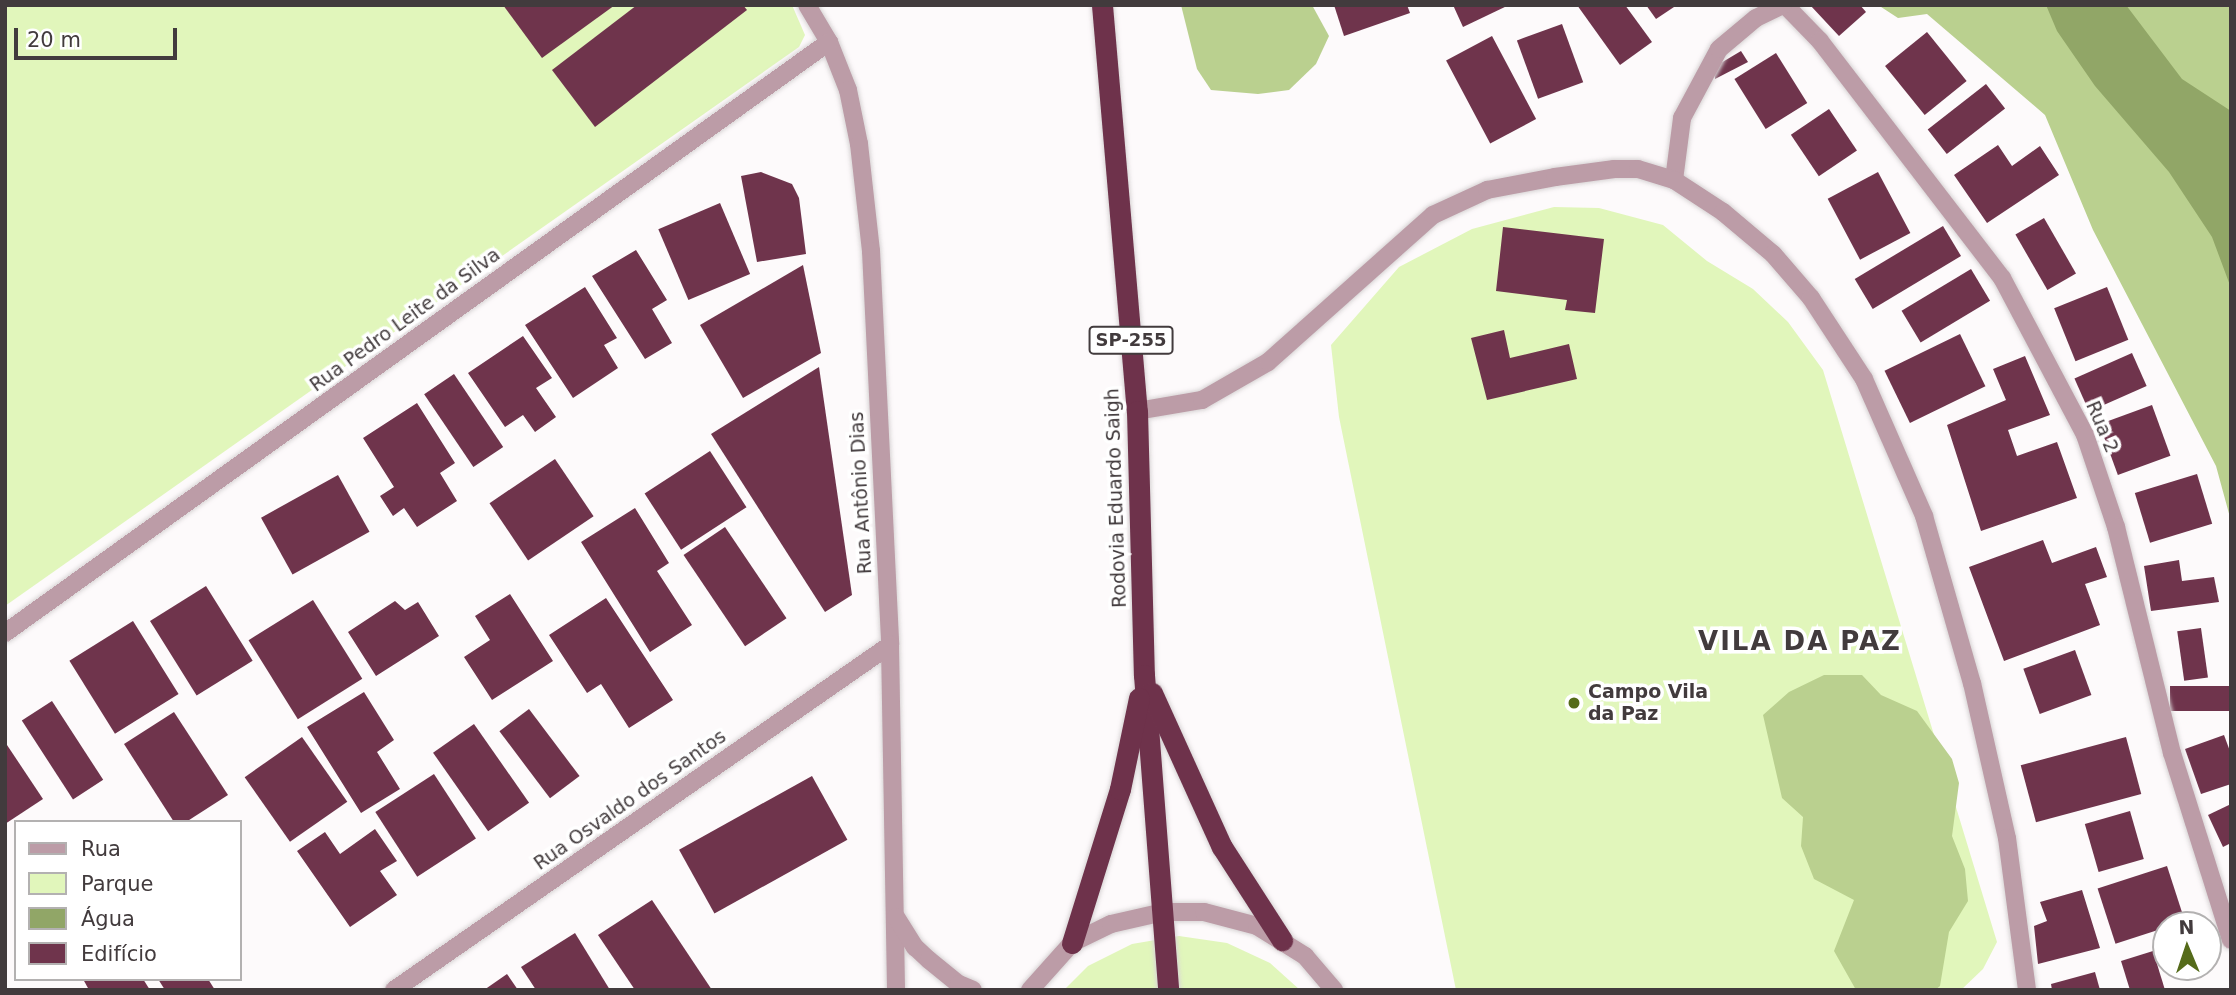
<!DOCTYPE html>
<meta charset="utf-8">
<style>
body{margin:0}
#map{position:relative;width:2236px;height:995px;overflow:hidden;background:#fdfafb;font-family:"DejaVu Sans",sans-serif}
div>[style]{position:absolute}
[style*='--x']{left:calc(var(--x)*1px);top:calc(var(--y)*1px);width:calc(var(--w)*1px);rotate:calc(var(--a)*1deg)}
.green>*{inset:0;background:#e1f6bb}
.forest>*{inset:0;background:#bad08f}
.water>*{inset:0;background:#91a667}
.building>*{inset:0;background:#6f344c;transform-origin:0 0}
.roads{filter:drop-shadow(0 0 2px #d8d4d5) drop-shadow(0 0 2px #d8d4d5)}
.street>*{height:18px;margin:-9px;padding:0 9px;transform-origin:9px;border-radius:9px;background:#bc9ca7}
.highway>*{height:21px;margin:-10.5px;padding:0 10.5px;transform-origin:10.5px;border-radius:10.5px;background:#6e324b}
.dots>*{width:19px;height:19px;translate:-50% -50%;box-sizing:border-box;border:4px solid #fff;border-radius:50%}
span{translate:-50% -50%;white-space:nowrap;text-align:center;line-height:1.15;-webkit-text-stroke:7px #fff;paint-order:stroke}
.shield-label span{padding:2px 5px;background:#fff;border:2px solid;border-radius:5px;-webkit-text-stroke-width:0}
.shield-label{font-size:18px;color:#423b3d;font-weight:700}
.street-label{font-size:19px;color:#423b3d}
.poi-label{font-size:19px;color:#423b3d;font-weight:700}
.left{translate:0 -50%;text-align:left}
.district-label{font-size:26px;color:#423b3d;font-weight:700;letter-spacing:2px}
.frame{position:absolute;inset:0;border:7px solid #423b3d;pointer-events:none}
.legend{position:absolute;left:14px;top:820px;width:228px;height:161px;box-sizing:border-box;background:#fff;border:2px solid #b3b1b1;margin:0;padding:9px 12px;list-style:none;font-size:21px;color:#423b3d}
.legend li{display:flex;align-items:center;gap:14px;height:35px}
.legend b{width:35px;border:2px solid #b3b1b1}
.north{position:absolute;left:2152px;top:911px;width:70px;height:70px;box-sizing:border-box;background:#fff;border:2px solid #b3b1b1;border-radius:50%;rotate:358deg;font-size:19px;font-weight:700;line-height:28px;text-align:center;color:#423b3d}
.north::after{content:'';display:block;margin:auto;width:24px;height:32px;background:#556b1a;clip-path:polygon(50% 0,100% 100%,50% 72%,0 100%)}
.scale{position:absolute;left:14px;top:28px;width:163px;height:32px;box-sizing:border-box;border:4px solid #423b3d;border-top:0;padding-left:9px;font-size:21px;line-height:24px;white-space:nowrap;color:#423b3d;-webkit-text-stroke:5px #fff;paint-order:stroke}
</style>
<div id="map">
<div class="green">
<i style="clip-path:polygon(5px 5px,792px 5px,805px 35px,799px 47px,5px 606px)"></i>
<i style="clip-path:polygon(1554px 207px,1599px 208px,1663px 225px,1707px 261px,1753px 289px,1788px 322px,1823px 370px,1997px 942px,1983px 969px,1961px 990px,1456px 990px,1339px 417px,1331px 345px,1399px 267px,1472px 229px)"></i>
<i style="clip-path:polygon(1179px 936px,1227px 943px,1270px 963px,1300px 990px,1064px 990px,1088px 966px,1132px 944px)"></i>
</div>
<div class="forest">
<i style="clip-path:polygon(1181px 5px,1312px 5px,1329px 36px,1316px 64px,1289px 90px,1258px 94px,1211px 90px,1197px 69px)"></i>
<i style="clip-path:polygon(1878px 5px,2231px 5px,2231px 521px,2216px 466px,2093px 230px,2045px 115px,1927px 14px,1898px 18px)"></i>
<i style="clip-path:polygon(1824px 675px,1862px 675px,1881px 695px,1917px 711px,1952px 759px,1959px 783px,1952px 836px,1965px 869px,1968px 901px,1949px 932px,1940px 986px,1935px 990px,1856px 990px,1834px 951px,1854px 900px,1814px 879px,1801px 846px,1803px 817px,1782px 798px,1763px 715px,1789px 692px)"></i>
</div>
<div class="water">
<i style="clip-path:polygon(2046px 5px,2126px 5px,2182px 79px,2231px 111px,2231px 288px,2212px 237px,2169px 172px,2095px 86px,2057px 31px)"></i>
</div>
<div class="building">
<i style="clip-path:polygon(503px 5px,615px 5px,542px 58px)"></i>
<i style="clip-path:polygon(637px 5px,743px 5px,747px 10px,595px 127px,552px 70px)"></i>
<i style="clip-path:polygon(1334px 5px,1407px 5px,1410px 13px,1344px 36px)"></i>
<i style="clip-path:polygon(1453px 5px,1509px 5px,1463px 27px)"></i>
<i style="clip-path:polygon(1577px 5px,1625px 5px,1652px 42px,1620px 65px)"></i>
<i style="clip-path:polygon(1646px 5px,1677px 5px,1656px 19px)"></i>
<i style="clip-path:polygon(1810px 5px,1860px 5px,1866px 12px,1839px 36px)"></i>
<i style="left:1562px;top:24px;width:62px;height:48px;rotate:70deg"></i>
<i style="left:1927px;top:32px;width:63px;height:54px;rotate:51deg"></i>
<i style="left:1492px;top:36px;width:94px;height:52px;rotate:62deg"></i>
<i style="clip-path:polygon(1741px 51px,1748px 62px,1715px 79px,1714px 67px)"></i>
<i style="left:1776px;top:53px;width:59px;height:49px;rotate:58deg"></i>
<i style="left:1986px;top:84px;width:31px;height:74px;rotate:52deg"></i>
<i style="left:1829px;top:109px;width:50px;height:46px;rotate:56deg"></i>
<i style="clip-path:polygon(1998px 145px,2012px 166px,2040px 146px,2059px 175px,1987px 223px,1954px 175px)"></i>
<i style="clip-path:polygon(761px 172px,792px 184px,799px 198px,806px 254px,757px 262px,741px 176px)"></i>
<i style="left:1878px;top:172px;width:69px;height:57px;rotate:62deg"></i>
<i style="left:720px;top:203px;width:77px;height:67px;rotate:67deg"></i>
<i style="left:2044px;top:218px;width:64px;height:33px;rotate:60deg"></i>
<i style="left:1943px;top:226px;width:35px;height:103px;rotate:59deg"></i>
<i style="clip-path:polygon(1503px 227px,1604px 239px,1595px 313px,1565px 310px,1567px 300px,1496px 291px)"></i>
<i style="clip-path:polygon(636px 250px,667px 300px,652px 309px,672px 343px,645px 359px,592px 276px)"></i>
<i style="clip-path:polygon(803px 265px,821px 353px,743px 398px,700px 325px)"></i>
<i style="left:1971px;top:269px;width:37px;height:81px;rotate:59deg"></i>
<i style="clip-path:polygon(585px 287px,617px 338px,604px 345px,618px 368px,573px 398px,525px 325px)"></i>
<i style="left:2107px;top:287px;width:57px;height:57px;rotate:68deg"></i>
<i style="clip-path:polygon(1504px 330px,1510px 358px,1569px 344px,1577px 379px,1487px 400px,1471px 338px)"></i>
<i style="left:1960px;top:334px;width:58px;height:84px;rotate:64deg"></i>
<i style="clip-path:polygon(523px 336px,552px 378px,536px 388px,556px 417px,535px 432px,523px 415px,505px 427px,468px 373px)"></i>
<i style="left:2132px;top:353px;width:36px;height:63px;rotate:66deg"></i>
<i style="clip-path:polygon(2025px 356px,2050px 415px,2008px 430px,2017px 456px,2057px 442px,2077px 498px,1981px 531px,1947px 425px,2006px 400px,1993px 369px)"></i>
<i style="clip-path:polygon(819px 367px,852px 595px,825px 612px,711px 434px)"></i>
<i style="left:454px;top:374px;width:88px;height:36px;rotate:56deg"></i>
<i style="clip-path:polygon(417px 403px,455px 463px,440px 473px,457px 501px,417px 527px,404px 508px,393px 516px,380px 496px,394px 487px,363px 438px)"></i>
<i style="left:2152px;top:405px;width:54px;height:56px;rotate:70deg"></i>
<i style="left:710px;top:451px;width:67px;height:78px;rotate:57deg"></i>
<i style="left:555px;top:459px;width:69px;height:79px;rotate:56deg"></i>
<i style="left:2197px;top:474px;width:52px;height:65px;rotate:73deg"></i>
<i style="left:338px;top:475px;width:65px;height:88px;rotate:61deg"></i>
<i style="clip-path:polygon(635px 508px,669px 563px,657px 571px,692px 625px,650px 652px,581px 542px)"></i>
<i style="left:725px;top:527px;width:110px;height:50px;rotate:56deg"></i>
<i style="clip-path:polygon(2043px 540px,2052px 563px,2096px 547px,2107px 577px,2085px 584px,2100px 625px,2004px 661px,1969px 567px)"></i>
<i style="clip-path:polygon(2179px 560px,2182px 581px,2214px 577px,2219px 602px,2151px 611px,2144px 566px)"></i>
<i style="left:206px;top:586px;width:88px;height:66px;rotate:58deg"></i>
<i style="clip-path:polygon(510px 594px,553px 661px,492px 700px,464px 657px,490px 640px,475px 616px)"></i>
<i style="clip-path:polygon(606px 598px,673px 700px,629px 728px,601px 684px,587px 693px,549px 635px)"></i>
<i style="left:313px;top:600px;width:93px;height:76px;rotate:58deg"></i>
<i style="clip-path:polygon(395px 601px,405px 610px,418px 602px,439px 636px,376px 676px,348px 632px)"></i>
<i style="left:133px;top:621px;width:86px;height:75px;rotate:58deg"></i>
<i style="left:2201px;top:628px;width:50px;height:24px;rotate:82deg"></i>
<i style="left:2075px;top:650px;width:48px;height:55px;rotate:70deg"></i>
<i style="left:2231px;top:686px;width:25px;height:61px;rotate:90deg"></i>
<i style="clip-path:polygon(364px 692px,394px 740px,377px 752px,400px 789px,361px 813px,307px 727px)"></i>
<i style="left:52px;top:701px;width:94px;height:36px;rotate:57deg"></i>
<i style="left:529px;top:709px;width:84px;height:37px;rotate:53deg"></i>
<i style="clip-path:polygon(174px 712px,228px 795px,186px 822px,174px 822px,124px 744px)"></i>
<i style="left:474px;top:724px;width:96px;height:50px;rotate:55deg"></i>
<i style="clip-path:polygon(2224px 735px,2231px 754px,2231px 784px,2201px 794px,2185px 749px)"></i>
<i style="left:302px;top:737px;width:79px;height:70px;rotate:55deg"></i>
<i style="left:2126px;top:737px;width:59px;height:109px;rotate:75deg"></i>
<i style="clip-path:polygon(5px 742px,43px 799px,5px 824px)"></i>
<i style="left:434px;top:774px;width:77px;height:70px;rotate:57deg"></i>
<i style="left:812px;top:776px;width:73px;height:152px;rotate:61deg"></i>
<i style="clip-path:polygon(2231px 804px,2231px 843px,2223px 847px,2208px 815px)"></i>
<i style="left:2130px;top:811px;width:50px;height:47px;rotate:74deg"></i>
<i style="clip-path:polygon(375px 829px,397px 861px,380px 871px,397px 895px,350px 927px,297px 851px,325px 832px,340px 854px)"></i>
<i style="left:2167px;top:866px;width:58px;height:73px;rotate:72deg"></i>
<i style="clip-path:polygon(2082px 890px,2100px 948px,2038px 964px,2034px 926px,2047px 921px,2040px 902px)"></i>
<i style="clip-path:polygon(652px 900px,712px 990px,635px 990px,598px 935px)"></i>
<i style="clip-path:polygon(575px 933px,610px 990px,536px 990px,521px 967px)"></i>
<i style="clip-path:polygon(2153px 951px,2165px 990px,2130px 990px,2121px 961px)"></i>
<i style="clip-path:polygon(2095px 972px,2100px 990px,2052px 990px,2051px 984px)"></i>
<i style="clip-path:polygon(507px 974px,518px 990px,484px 990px)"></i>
<i style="clip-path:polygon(83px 979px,143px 979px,150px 990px,89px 990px)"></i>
<i style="clip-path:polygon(158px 979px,208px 979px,215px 990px,165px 990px)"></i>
</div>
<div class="roads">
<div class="street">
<i style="--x:807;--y:5;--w:43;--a:59.3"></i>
<i style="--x:829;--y:42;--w:52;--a:68.4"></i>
<i style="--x:848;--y:90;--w:55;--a:78.5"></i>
<i style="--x:859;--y:144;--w:108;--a:83.6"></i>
<i style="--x:871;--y:251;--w:394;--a:87.2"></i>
<i style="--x:890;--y:645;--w:345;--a:89"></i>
<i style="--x:1785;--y:5;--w:50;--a:45.8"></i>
<i style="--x:1820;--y:41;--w:299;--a:52.5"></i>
<i style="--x:2002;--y:278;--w:178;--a:62.1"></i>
<i style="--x:2085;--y:435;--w:97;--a:71.4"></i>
<i style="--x:2116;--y:527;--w:233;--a:76.1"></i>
<i style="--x:2172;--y:753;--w:196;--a:72.5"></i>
<i style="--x:1674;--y:180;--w:63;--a:-82.6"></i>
<i style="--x:1682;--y:118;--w:78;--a:-61.8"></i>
<i style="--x:1719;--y:49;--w:48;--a:-40"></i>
<i style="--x:1756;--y:18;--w:30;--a:-26"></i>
<i style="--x:1137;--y:411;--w:66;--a:-9.6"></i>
<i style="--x:1202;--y:400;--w:76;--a:-29.9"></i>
<i style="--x:1268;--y:362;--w:221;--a:-41.7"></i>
<i style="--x:1433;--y:215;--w:60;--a:-24.8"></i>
<i style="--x:1487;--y:190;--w:69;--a:-10.8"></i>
<i style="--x:1555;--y:177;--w:60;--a:-7.7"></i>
<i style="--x:1614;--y:169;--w:24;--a:0"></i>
<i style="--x:1638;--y:169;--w:38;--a:17"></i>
<i style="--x:1674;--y:180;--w:59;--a:33.1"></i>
<i style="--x:1723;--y:212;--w:65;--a:40"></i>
<i style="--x:1773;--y:254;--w:58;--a:49.2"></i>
<i style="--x:1811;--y:298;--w:97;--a:56.8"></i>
<i style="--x:1864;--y:379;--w:150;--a:66.3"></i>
<i style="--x:1924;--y:516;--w:174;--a:74"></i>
<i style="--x:1972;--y:683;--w:159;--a:77.3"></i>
<i style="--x:2007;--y:838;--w:153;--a:82.5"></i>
<i style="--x:5;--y:633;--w:1014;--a:-35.65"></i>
<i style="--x:896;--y:917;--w:36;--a:58"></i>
<i style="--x:915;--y:947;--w:19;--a:43"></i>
<i style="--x:929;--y:960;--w:38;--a:39"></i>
<i style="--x:959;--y:984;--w:15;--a:23"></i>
<i style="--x:394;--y:990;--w:604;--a:-34.82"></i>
<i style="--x:1030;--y:990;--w:63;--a:-48.2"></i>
<i style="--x:1072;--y:943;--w:43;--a:-26"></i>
<i style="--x:1111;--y:924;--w:54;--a:-12.8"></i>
<i style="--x:1164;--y:912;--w:40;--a:0"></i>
<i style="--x:1204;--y:912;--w:55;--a:14.8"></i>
<i style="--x:1257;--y:926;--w:57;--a:32"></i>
<i style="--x:1305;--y:956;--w:45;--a:49.5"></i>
</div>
<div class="highway">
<i style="--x:1102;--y:5;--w:408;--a:85.1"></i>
<i style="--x:1137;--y:411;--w:264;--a:88.5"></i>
<i style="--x:1144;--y:675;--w:316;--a:85.6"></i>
<i style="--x:1152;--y:693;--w:169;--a:65.6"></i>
<i style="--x:1222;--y:847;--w:111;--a:57.2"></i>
<i style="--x:1072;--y:943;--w:161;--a:-72.7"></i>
<i style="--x:1120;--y:789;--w:93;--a:-78.2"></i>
</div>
</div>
<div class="dots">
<i style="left:1574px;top:703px;background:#556b1a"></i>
</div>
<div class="shield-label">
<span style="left:1131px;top:340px">SP-255</span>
</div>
<div class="street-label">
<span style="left:405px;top:320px;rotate:-36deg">Rua Pedro Leite da Silva</span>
<span style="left:2102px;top:427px;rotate:67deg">Rua 2</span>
<span style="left:861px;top:493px;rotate:-93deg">Rua Antônio Dias</span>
<span style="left:1116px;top:498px;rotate:-92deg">Rodovia Eduardo Saigh</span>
<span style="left:630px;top:800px;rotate:-35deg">Rua Osvaldo dos Santos</span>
</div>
<div class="poi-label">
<span class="left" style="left:1588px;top:703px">Campo Vila<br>da Paz</span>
</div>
<div class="district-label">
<span style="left:1800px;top:642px">VILA DA PAZ</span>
</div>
<div class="frame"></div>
<ul class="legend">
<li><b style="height:9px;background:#bc9ca7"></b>Rua</li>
<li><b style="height:19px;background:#e1f6bb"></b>Parque</li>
<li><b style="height:19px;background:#91a667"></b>Água</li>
<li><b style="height:19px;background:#6f344c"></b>Edifício</li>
</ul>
<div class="north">N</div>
<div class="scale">20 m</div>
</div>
